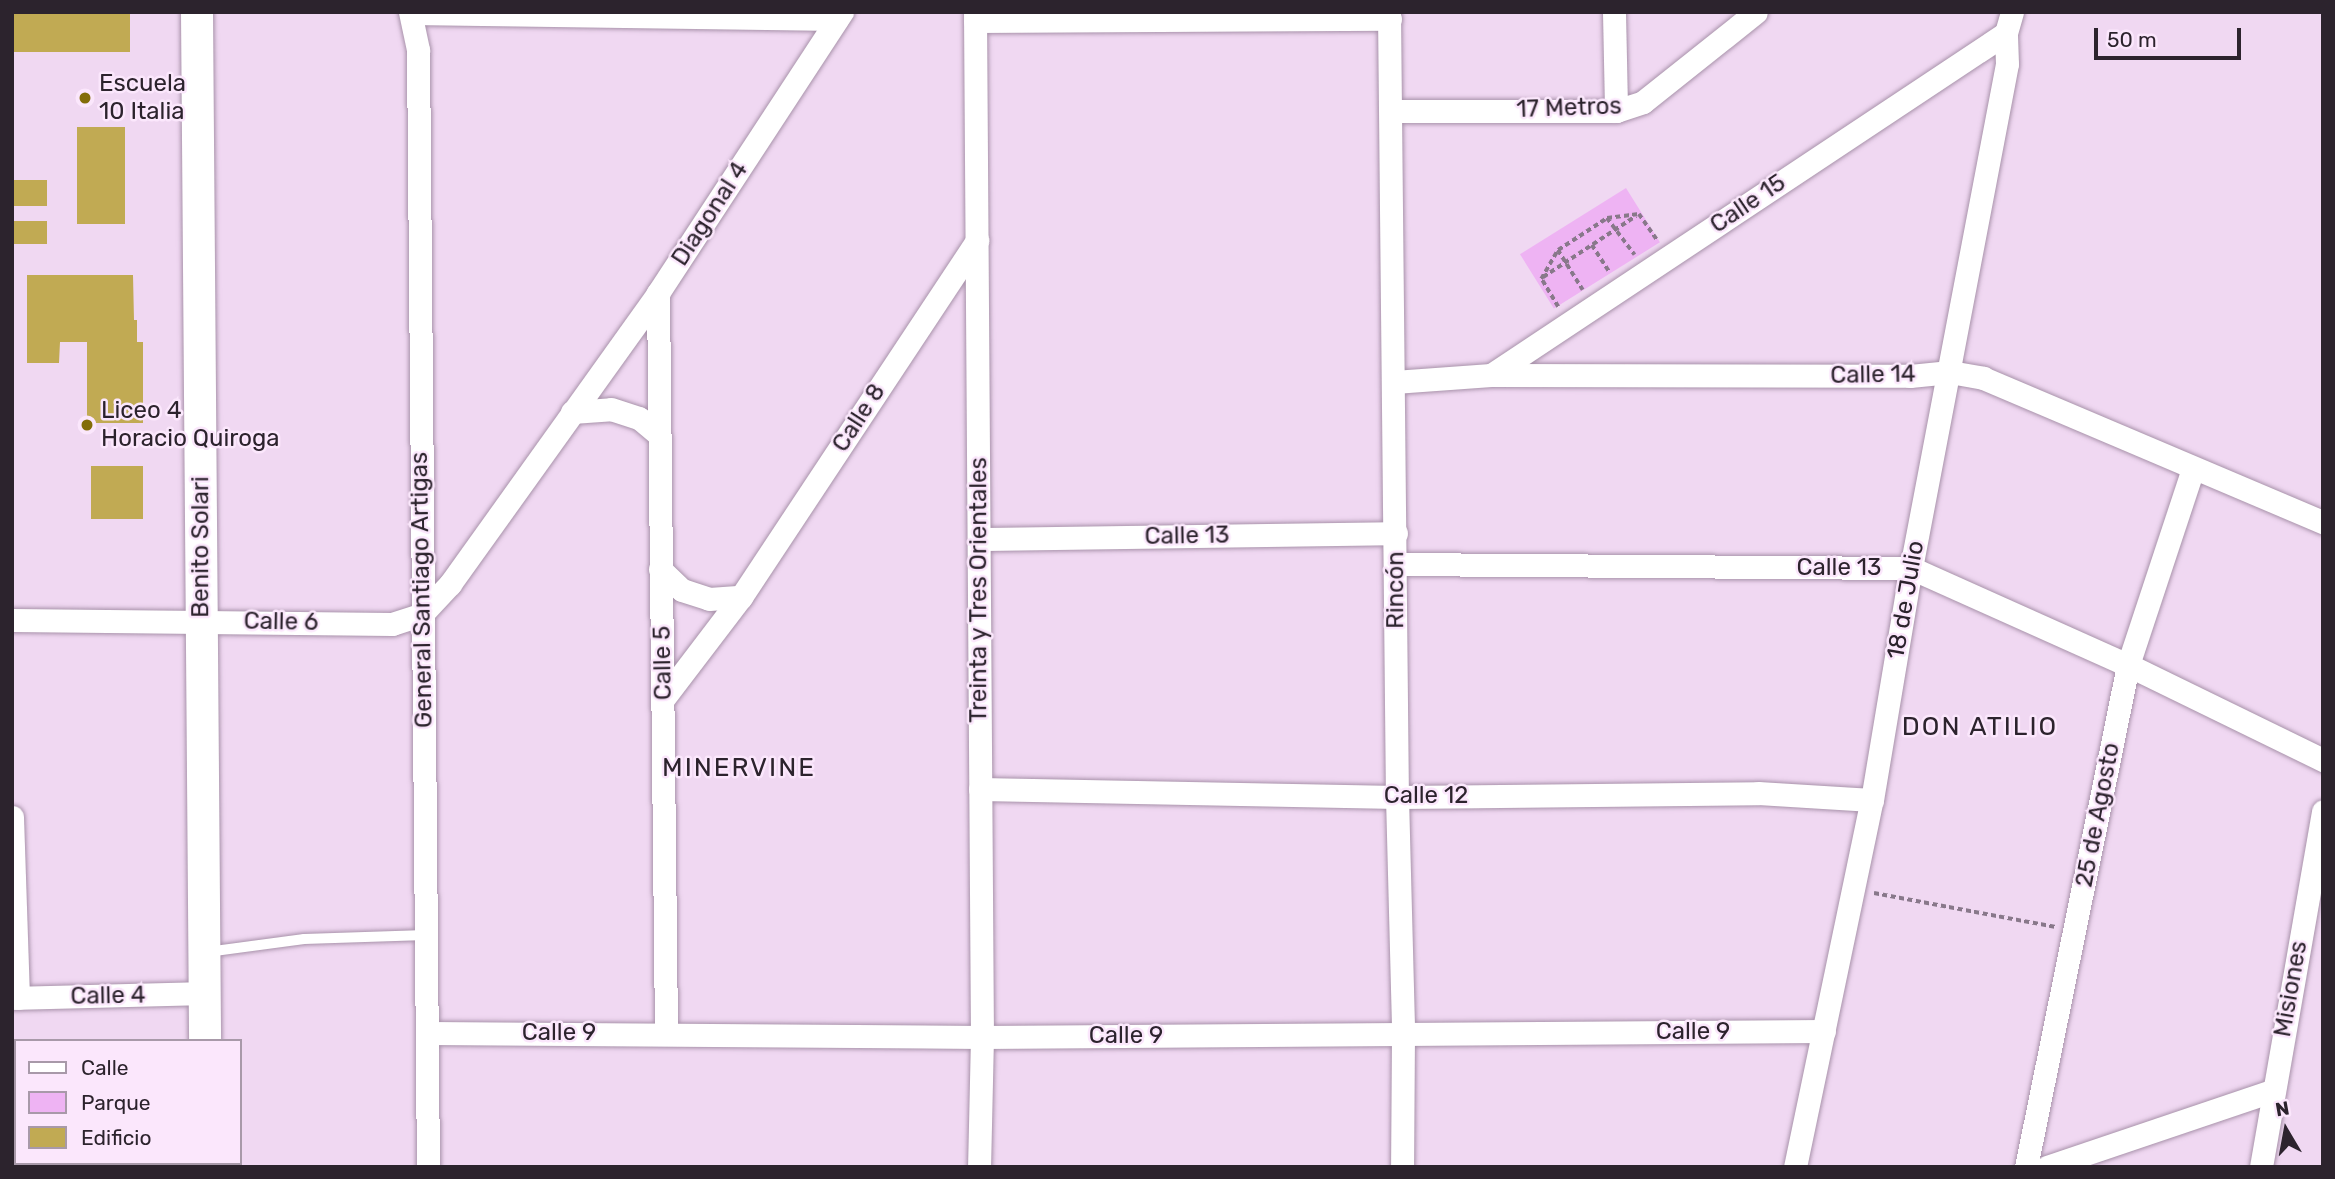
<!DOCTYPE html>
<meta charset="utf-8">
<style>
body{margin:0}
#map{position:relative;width:2335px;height:1179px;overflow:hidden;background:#f0d8f2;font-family:Rubik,sans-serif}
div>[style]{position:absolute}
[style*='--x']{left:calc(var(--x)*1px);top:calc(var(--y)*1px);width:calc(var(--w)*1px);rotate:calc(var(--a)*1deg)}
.green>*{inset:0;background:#eeb3f3;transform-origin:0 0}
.building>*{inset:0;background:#c1aa53;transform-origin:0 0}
.path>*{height:3.5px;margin-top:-1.75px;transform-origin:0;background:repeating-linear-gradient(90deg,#88788a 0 5px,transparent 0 8.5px)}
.roads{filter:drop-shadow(0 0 2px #a892aa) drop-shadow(0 0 2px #a892aa)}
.lane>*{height:10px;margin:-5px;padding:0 5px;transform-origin:5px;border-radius:5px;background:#fff}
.street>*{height:23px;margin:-11.5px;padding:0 11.5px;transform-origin:11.5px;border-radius:11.5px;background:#fff}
.secondary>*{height:32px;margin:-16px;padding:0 16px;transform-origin:16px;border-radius:16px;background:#fff}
.dots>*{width:19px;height:19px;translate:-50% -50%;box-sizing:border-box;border:4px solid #fbe7fc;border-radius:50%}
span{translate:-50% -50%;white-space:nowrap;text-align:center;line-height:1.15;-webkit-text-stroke:5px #fbe7fc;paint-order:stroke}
.poi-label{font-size:24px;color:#2c232d}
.left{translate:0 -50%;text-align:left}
.street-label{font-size:24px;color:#2c232d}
.neighbourhood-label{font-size:26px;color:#2c232d;letter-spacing:2px}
.frame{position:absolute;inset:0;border:14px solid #2c232d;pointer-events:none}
.legend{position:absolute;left:14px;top:1039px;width:228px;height:126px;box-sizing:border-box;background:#fbe7fc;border:2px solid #a899a9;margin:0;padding:9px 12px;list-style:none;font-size:21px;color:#2c232d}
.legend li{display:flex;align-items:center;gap:14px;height:35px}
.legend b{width:35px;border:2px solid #a899a9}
.north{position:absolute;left:2251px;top:1095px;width:70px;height:70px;-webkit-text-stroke:5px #fbe7fc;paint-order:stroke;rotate:350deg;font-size:19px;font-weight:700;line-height:28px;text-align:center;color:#2c232d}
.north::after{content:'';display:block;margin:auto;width:24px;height:32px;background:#2c232d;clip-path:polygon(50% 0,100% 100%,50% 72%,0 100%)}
.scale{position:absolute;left:2094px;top:28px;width:147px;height:32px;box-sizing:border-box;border:4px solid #2c232d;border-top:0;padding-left:9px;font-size:21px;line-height:24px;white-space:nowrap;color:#2c232d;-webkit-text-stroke:5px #fbe7fc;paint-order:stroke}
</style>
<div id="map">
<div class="green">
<i style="left:1626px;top:188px;width:64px;height:125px;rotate:58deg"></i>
</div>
<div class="building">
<i style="left:12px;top:12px;width:118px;height:40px"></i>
<i style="left:77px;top:127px;width:48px;height:97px"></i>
<i style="left:12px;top:180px;width:35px;height:26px"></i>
<i style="left:12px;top:221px;width:35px;height:23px"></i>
<i style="clip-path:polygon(27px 275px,133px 275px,134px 320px,137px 320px,137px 342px,143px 342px,143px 423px,87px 423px,87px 342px,60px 342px,59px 363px,27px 363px)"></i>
<i style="left:91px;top:466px;width:52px;height:53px"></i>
</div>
<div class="path">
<i style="--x:1607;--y:218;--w:46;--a:52.9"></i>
<i style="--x:1592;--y:245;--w:33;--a:57"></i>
<i style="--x:1558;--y:250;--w:47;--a:58"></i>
<i style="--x:1543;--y:277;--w:111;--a:-33.3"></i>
<i style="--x:1558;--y:307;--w:33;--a:-121"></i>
<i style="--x:1541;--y:279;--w:34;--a:-60"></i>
<i style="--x:1558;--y:250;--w:59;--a:-33.1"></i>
<i style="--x:1607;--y:218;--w:32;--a:-7"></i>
<i style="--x:1639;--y:214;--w:32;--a:55"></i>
<i style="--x:1874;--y:893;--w:185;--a:10.6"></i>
</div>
<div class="roads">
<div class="lane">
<i style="--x:207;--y:952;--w:98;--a:-7.6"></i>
<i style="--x:304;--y:939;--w:122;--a:-1.9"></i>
</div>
<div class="street">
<i style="--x:410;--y:12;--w:39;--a:78"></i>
<i style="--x:418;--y:50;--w:1117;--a:89.49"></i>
<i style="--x:975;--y:12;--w:1025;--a:89.61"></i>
<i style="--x:982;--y:1037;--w:130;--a:91.3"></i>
<i style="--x:1389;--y:12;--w:785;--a:89.42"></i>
<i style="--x:1397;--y:797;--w:237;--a:88.5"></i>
<i style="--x:1403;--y:1034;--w:133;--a:90.4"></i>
<i style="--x:1614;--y:12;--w:99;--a:88.8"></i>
<i style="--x:411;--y:13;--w:426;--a:0.8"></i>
<i style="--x:975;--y:21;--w:415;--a:-0.3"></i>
<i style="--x:1392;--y:111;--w:224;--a:0"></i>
<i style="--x:1616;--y:111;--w:28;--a:-18"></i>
<i style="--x:1643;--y:102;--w:144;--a:-38.5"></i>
<i style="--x:658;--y:293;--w:741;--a:89.38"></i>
<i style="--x:1491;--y:375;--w:618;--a:-33.59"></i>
<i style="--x:1394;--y:382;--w:97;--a:-4.1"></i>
<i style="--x:1491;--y:375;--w:419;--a:0.1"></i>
<i style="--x:1910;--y:376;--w:40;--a:-5.7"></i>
<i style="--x:1950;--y:372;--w:34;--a:10"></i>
<i style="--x:1983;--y:378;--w:369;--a:23"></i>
<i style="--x:572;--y:412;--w:39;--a:-4"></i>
<i style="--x:611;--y:409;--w:29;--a:18"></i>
<i style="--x:639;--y:418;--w:26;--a:40"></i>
<i style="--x:979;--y:539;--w:417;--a:-0.8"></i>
<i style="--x:1396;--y:564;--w:515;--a:0.45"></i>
<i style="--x:1911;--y:568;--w:238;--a:24.1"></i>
<i style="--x:2128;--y:665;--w:217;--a:26"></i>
<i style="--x:660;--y:569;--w:30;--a:44"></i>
<i style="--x:682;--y:590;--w:28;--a:18"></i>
<i style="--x:709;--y:599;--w:32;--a:-4"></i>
<i style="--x:12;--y:620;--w:380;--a:0.6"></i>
<i style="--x:392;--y:624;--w:32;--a:-18"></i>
<i style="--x:422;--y:614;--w:41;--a:-47"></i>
<i style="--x:450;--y:584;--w:358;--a:-54.4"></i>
<i style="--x:658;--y:293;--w:336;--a:-56.8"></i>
<i style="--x:664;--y:698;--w:127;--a:-52.7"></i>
<i style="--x:741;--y:597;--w:428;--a:-56.5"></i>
<i style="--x:980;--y:789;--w:417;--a:1.1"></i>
<i style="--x:1397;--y:797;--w:361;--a:-0.6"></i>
<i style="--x:1758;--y:793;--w:114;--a:3.5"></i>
<i style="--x:12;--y:817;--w:181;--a:88.1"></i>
<i style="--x:12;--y:998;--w:193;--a:-1.5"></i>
<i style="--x:427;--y:1033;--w:555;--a:0.41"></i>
<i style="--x:982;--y:1037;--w:842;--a:-0.41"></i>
<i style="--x:1795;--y:1167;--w:375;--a:-78.2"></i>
<i style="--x:1872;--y:800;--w:235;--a:-80.5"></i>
<i style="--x:1911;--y:568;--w:513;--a:-79.22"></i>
<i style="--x:2007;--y:64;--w:31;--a:-92"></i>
<i style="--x:2006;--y:33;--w:22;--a:-74"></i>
<i style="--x:2026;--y:1167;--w:512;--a:-78.51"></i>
<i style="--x:2128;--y:665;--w:207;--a:-71.7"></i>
<i style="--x:2047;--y:1167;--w:237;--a:-18.7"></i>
<i style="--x:2261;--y:1167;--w:361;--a:-80.1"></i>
</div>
<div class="secondary">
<i style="--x:197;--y:12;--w:1029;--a:89.55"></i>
<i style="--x:206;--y:1163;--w:4;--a:90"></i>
</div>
</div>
<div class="dots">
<i style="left:85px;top:98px;background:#836d09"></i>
<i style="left:87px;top:425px;background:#836d09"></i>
</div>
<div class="poi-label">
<span class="left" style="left:99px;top:98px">Escuela<br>10 Italia</span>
<span class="left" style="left:101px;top:425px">Liceo 4<br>Horacio Quiroga</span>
</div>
<div class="street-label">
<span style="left:1569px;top:108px;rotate:-2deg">17 Metros</span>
<span style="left:1748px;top:204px;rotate:-34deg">Calle 15</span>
<span style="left:710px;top:214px;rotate:-57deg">Diagonal 4</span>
<span style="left:1873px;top:375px;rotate:-1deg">Calle 14</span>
<span style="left:859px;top:418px;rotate:-57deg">Calle 8</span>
<span style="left:1187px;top:536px;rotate:-1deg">Calle 13</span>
<span style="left:201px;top:547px;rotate:-90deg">Benito Solari</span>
<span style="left:1839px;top:568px">Calle 13</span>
<span style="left:422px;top:590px;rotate:-91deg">General Santiago Artigas</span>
<span style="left:979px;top:590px;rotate:-90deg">Treinta y Tres Orientales</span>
<span style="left:1396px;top:590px;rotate:-90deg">Rincón</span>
<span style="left:1906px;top:600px;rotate:-80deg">18 de Julio</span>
<span style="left:281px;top:622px;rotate:1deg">Calle 6</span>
<span style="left:663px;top:663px;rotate:-91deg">Calle 5</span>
<span style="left:1426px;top:796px">Calle 12</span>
<span style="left:2098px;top:815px;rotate:-79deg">25 de Agosto</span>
<span style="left:2291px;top:989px;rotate:-80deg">Misiones</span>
<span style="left:108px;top:996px;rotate:-1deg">Calle 4</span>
<span style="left:1693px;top:1032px">Calle 9</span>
<span style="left:559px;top:1033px">Calle 9</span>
<span style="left:1126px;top:1036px">Calle 9</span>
</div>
<div class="neighbourhood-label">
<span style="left:1980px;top:727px">DON ATILIO</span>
<span style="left:739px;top:768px">MINERVINE</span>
</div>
<div class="frame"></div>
<ul class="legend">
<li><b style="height:9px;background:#fff"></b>Calle</li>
<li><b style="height:19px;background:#eeb3f3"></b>Parque</li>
<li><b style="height:19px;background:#c1aa53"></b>Edificio</li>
</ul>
<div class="north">N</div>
<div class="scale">50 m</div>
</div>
